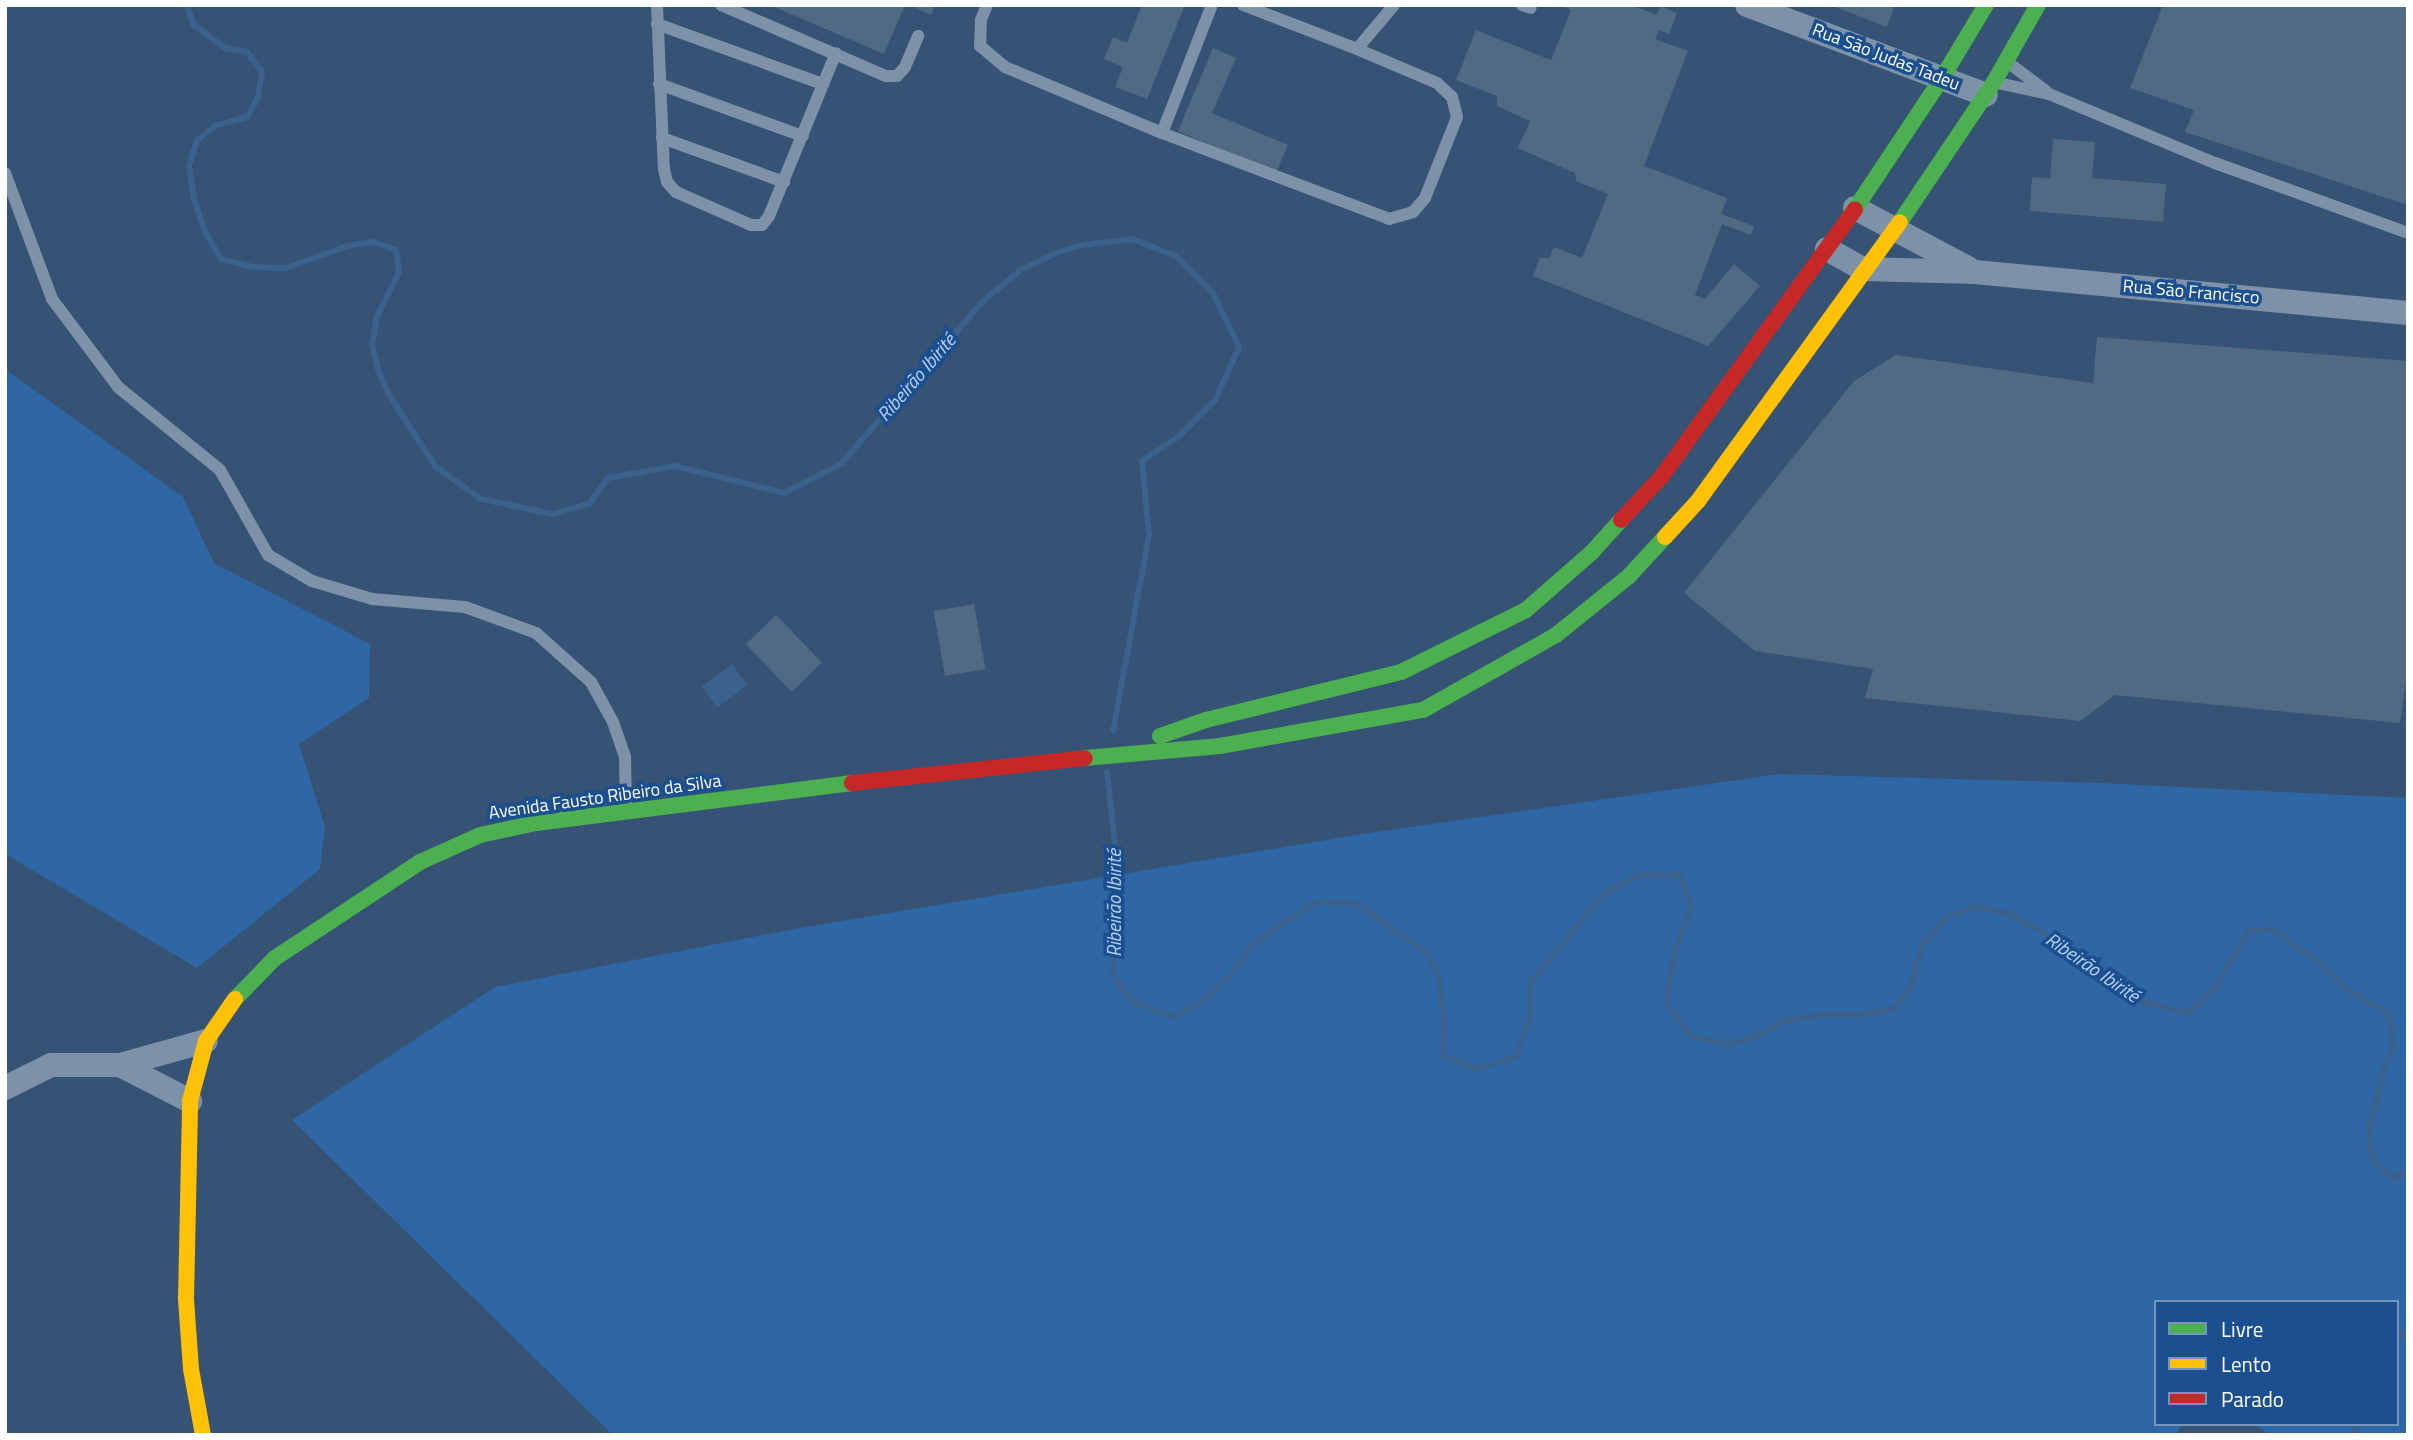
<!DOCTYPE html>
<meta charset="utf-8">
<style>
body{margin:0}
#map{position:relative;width:2413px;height:1440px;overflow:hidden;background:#365274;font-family:"Titillium Web",sans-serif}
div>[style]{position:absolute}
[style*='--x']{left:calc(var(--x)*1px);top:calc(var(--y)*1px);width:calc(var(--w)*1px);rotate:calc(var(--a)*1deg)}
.green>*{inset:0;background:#2f66a5}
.water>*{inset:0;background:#3b618d;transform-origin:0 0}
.stream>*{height:6px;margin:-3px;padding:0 3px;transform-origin:3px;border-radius:3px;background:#3b618d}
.building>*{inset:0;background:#526984;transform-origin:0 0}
.lane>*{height:12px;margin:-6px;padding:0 6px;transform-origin:6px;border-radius:6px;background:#7d92a8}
.street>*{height:24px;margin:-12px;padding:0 12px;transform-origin:12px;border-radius:12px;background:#7d92a8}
.fast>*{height:16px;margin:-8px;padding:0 8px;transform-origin:8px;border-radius:8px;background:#4caf50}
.slow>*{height:16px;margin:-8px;padding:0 8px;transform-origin:8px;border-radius:8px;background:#ffc107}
.jam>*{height:16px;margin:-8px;padding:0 8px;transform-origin:8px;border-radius:8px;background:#c62828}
span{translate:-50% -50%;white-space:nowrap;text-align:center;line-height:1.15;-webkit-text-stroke:7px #1b4f8f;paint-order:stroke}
.street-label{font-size:18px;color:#fff}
.water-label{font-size:19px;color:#b5d3f5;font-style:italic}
.frame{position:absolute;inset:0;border:7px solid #fff;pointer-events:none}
.legend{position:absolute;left:2154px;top:1300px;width:245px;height:126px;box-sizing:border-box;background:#1b4f8f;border:2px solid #7695bc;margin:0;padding:9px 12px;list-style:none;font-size:21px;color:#fff}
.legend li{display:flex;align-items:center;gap:14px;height:35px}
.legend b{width:35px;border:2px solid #7695bc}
</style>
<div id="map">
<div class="green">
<i style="clip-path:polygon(5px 369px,183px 497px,214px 563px,370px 644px,369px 698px,299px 744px,325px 827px,320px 869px,197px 968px,7px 855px)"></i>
<i style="clip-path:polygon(1779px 774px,2099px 783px,2408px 798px,2408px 1435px,2270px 1435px,2254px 1424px,2397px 1424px,2397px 1302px,2156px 1302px,2156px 1424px,2182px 1424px,2176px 1435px,613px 1435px,292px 1120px,495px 987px,794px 929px,1362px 834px)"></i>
</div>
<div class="water">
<i style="left:732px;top:664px;width:26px;height:38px;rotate:53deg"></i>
</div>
<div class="stream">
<i style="--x:187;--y:5;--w:20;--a:72"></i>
<i style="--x:193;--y:24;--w:40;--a:37"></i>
<i style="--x:225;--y:48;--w:22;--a:10"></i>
<i style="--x:247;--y:52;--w:25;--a:53"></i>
<i style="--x:262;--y:72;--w:26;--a:99"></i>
<i style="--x:258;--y:98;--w:22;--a:120"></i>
<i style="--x:247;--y:117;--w:31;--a:165"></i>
<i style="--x:217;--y:125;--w:25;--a:143"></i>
<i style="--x:197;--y:140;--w:27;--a:107"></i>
<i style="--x:189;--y:166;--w:36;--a:81"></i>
<i style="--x:195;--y:202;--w:32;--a:72"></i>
<i style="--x:205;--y:232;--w:31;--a:59"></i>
<i style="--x:221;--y:259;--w:33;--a:14"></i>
<i style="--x:253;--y:267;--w:33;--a:2"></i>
<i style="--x:286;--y:268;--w:65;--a:-19.8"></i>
<i style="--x:347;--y:246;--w:26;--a:-9"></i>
<i style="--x:373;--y:242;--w:24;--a:19"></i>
<i style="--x:396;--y:250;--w:22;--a:82"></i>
<i style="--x:399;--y:272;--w:49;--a:116.6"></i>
<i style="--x:377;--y:316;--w:27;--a:100"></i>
<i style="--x:372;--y:343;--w:28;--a:77"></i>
<i style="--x:378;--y:370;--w:27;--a:66"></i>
<i style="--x:389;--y:395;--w:86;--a:56.9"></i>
<i style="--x:436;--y:467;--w:55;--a:35.4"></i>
<i style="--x:481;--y:499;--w:74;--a:11.8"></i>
<i style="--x:553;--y:514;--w:37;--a:-16"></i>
<i style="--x:589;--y:504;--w:32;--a:-54"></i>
<i style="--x:608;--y:478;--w:68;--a:-10.2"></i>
<i style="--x:675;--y:466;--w:112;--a:13.9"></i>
<i style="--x:784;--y:493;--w:64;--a:-27"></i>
<i style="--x:841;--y:464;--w:216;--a:-48.9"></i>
<i style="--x:983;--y:301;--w:50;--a:-39.4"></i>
<i style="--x:1022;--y:269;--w:41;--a:-24.7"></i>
<i style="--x:1059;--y:252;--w:24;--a:-17"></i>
<i style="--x:1082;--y:245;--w:50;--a:-6.8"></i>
<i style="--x:1132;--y:239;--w:47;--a:21.1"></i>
<i style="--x:1176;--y:256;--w:52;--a:45"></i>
<i style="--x:1213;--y:293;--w:60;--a:64.3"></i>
<i style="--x:1239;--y:347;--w:57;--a:113.9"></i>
<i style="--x:1216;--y:399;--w:54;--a:135"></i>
<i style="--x:1178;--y:437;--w:43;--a:146.3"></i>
<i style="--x:1142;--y:461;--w:74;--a:84.6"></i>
<i style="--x:1149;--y:535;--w:199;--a:100.4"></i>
<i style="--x:1107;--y:772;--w:71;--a:83.6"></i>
<i style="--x:1115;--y:843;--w:131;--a:90.9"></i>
<i style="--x:1113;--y:974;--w:34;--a:56"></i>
<i style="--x:1132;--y:1002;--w:46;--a:18.8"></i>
<i style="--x:1176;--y:1017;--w:31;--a:-31"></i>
<i style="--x:1203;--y:1001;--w:38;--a:-43"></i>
<i style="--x:1231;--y:975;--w:37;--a:-55"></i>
<i style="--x:1252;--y:945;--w:42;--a:-35.2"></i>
<i style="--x:1286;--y:921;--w:36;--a:-32"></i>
<i style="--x:1317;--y:902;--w:40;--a:2.9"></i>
<i style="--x:1357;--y:904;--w:87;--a:35.2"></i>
<i style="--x:1428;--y:954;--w:26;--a:65"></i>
<i style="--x:1439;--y:978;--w:44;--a:83.5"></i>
<i style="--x:1444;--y:1022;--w:33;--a:93"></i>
<i style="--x:1442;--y:1055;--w:37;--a:22"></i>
<i style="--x:1476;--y:1069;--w:42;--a:-16.7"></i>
<i style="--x:1516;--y:1057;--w:41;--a:-70.3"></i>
<i style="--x:1530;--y:1018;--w:35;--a:-90"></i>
<i style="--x:1530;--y:983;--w:116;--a:-50.3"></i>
<i style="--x:1604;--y:894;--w:41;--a:-27.8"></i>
<i style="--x:1640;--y:875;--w:39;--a:-1"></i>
<i style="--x:1679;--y:874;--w:34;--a:69"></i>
<i style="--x:1691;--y:906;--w:52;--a:109.1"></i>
<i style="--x:1674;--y:955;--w:48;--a:99.7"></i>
<i style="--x:1666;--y:1002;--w:42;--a:54.8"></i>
<i style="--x:1690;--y:1036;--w:40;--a:12"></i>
<i style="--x:1729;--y:1044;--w:35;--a:-16"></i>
<i style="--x:1763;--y:1034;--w:23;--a:-34"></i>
<i style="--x:1782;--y:1021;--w:37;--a:-9"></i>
<i style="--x:1819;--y:1015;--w:43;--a:0"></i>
<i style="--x:1862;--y:1015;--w:35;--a:-12"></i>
<i style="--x:1896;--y:1008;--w:30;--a:-57"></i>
<i style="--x:1912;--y:983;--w:41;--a:-74.2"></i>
<i style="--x:1923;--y:944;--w:35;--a:-49"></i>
<i style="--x:1946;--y:918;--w:30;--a:-21"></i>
<i style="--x:1974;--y:907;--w:35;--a:10"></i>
<i style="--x:2008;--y:913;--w:81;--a:28.8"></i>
<i style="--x:2079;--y:952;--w:81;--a:38"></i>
<i style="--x:2143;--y:1002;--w:46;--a:13.7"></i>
<i style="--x:2188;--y:1013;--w:37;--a:-43"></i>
<i style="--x:2215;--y:988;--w:67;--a:-59.6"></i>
<i style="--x:2249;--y:930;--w:23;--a:-2"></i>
<i style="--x:2272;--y:929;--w:60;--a:35.5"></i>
<i style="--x:2321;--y:964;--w:37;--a:44"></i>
<i style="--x:2348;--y:990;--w:48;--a:30.3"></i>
<i style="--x:2389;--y:1014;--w:34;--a:83"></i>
<i style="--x:2393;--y:1048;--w:21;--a:115"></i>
<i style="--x:2384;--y:1067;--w:66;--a:103.2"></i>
<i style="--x:2369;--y:1131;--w:29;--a:82"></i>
<i style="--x:2373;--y:1160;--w:25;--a:42"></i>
<i style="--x:2392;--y:1177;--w:16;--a:-11"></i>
<i style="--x:2397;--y:1339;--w:14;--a:-39"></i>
<i style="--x:2354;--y:1424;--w:11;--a:80"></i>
</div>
<div class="building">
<i style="clip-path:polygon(770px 5px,905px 5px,884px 54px)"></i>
<i style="clip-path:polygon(909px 5px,935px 5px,931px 15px)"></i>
<i style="clip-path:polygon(1142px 5px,1185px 5px,1147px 99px,1115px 87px,1123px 67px,1104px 59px,1113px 37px,1127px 43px)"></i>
<i style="clip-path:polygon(1560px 5px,1632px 5px,1657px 15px,1660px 6px,1677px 13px,1669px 34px,1659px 30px,1655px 39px,1688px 51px,1644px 166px,1727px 198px,1721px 214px,1754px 226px,1751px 235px,1722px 224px,1695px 295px,1705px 299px,1734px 264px,1760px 286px,1708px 346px,1533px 276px,1540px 258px,1549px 258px,1554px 247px,1582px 258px,1608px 194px,1576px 181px,1575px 173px,1518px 148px,1530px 121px,1497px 106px,1497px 96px,1456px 80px,1476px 30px,1551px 60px,1571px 10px)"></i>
<i style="clip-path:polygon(1830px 5px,1895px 5px,1887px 27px)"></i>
<i style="clip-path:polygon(2163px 5px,2408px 5px,2408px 205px,2185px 132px,2194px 110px,2130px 88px)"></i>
<i style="clip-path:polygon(1213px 48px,1236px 58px,1212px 113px,1288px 145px,1276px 173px,1178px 131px)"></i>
<i style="clip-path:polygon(2053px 139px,2095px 142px,2092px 178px,2166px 184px,2163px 222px,2030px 211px,2032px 177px,2050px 179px)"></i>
<i style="clip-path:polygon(2097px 337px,2408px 361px,2408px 668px,2400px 723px,2115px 695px,2080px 721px,1865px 698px,1873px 669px,1755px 651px,1684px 593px,1854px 381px,1896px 355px,2093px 383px)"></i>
<i style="left:974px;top:604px;width:66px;height:41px;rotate:80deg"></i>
<i style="left:776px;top:615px;width:66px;height:42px;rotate:46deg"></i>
</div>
<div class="lane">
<i style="--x:657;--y:5;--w:164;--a:87.6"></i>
<i style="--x:664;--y:169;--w:13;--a:77"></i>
<i style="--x:667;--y:182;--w:13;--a:48"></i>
<i style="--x:676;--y:192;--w:82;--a:23.7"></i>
<i style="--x:751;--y:225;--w:11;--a:0"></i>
<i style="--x:762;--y:225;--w:11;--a:-52"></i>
<i style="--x:769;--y:216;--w:176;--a:-67.7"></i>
<i style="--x:721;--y:5;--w:180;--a:23.3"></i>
<i style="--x:886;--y:76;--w:11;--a:0"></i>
<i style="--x:897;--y:76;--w:12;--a:-48"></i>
<i style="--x:905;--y:67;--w:34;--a:-67"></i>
<i style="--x:987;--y:5;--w:16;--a:112"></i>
<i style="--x:981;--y:20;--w:26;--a:92"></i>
<i style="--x:980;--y:46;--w:33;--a:40"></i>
<i style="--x:1005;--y:67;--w:170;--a:22.8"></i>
<i style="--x:1162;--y:133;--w:243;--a:20.7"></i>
<i style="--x:1389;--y:219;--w:25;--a:-16"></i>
<i style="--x:1413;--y:212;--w:18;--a:-49"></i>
<i style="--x:1425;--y:198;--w:87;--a:-68.4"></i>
<i style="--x:1457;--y:117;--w:21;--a:-104"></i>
<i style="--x:1452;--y:97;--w:21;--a:-137"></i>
<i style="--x:1437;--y:83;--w:87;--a:-157"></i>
<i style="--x:1243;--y:5;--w:122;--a:21.1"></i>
<i style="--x:1357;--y:49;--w:57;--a:-49.9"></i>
<i style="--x:1522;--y:5;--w:9;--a:18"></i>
<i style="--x:657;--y:24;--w:177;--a:19.9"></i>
<i style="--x:2010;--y:64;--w:45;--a:36.9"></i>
<i style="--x:1998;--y:83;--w:52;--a:12.2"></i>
<i style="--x:2049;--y:94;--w:180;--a:22.6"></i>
<i style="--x:2215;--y:163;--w:205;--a:19.9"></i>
<i style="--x:659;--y:84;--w:153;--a:19.9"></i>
<i style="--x:1162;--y:133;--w:137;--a:-68.7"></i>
<i style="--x:662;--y:138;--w:130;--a:19.8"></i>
<i style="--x:5;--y:173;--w:134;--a:69.5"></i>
<i style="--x:52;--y:299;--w:110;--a:53.1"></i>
<i style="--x:118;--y:387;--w:132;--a:39.1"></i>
<i style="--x:220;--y:470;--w:98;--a:60.5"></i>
<i style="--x:268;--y:555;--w:51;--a:30.6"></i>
<i style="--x:312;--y:581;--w:63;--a:16.7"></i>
<i style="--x:372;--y:599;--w:93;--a:4.9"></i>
<i style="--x:465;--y:607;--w:76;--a:20.1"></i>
<i style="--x:536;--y:633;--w:74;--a:41.7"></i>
<i style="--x:591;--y:682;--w:46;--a:61.2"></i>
<i style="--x:613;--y:722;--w:37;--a:71"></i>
<i style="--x:625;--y:757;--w:49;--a:88.8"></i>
</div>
<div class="street">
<i style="--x:1747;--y:5;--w:255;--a:20.6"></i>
<i style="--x:1855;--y:208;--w:128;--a:28"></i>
<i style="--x:1827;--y:249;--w:41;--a:29.1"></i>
<i style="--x:1863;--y:269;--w:112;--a:1.5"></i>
<i style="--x:1975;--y:272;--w:435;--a:5.4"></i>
<i style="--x:120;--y:1065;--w:79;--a:27.2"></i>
<i style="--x:5;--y:1088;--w:51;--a:-26.6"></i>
<i style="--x:51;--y:1065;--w:69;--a:0"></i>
<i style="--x:120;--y:1065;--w:89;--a:-15.6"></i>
</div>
<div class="fast">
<i style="--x:1855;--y:209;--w:157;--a:-56.4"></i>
<i style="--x:1942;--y:78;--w:85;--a:-58.9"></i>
<i style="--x:1900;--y:222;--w:169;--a:-56.1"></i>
<i style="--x:1994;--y:82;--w:89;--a:-60.3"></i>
<i style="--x:1160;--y:736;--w:49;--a:-19.2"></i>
<i style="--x:1206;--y:720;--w:201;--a:-13.8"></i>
<i style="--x:1401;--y:672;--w:140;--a:-26.4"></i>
<i style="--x:1526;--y:610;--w:88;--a:-41.3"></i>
<i style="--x:1592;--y:552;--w:43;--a:-47.8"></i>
<i style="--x:1085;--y:758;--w:136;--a:-5.1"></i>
<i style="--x:1220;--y:746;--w:206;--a:-10.1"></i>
<i style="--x:1423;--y:710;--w:153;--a:-29.4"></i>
<i style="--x:1556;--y:635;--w:94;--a:-38.9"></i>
<i style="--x:1629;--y:576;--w:53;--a:-47.3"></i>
<i style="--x:235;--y:999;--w:57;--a:-45.7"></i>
<i style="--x:275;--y:958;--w:174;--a:-33.5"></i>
<i style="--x:420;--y:862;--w:66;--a:-24.2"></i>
<i style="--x:480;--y:835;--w:57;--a:-12.1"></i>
<i style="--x:536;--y:823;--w:319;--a:-7.2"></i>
</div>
<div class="slow">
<i style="--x:1665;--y:537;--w:49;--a:-47.5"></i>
<i style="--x:1698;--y:501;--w:344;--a:-54.1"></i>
<i style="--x:203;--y:1435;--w:67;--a:-100.3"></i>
<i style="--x:191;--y:1369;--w:70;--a:-94.1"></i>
<i style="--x:186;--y:1299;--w:198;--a:-88.8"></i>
<i style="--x:190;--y:1101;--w:62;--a:-75.1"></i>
<i style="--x:206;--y:1041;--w:51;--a:-55.4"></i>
</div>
<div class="jam">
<i style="--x:1621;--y:520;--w:60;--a:-47"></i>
<i style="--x:1662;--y:476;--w:329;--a:-54.1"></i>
<i style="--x:852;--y:783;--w:234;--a:-6.1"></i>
</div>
<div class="street-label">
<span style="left:1886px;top:57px;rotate:21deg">Rua São Judas Tadeu</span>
<span style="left:2191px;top:292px;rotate:5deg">Rua São Francisco</span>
<span style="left:605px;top:797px;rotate:-8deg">Avenida Fausto Ribeiro da Silva</span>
</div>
<div class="water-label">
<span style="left:916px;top:377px;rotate:-49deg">Ribeirão Ibirité</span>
<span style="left:1114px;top:903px;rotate:-90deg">Ribeirão Ibirité</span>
<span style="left:2093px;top:967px;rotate:34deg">Ribeirão Ibirité</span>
</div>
<div class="frame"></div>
<ul class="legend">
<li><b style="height:9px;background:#4caf50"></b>Livre</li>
<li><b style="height:9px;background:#ffc107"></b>Lento</li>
<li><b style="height:9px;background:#c62828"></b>Parado</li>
</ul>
</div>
